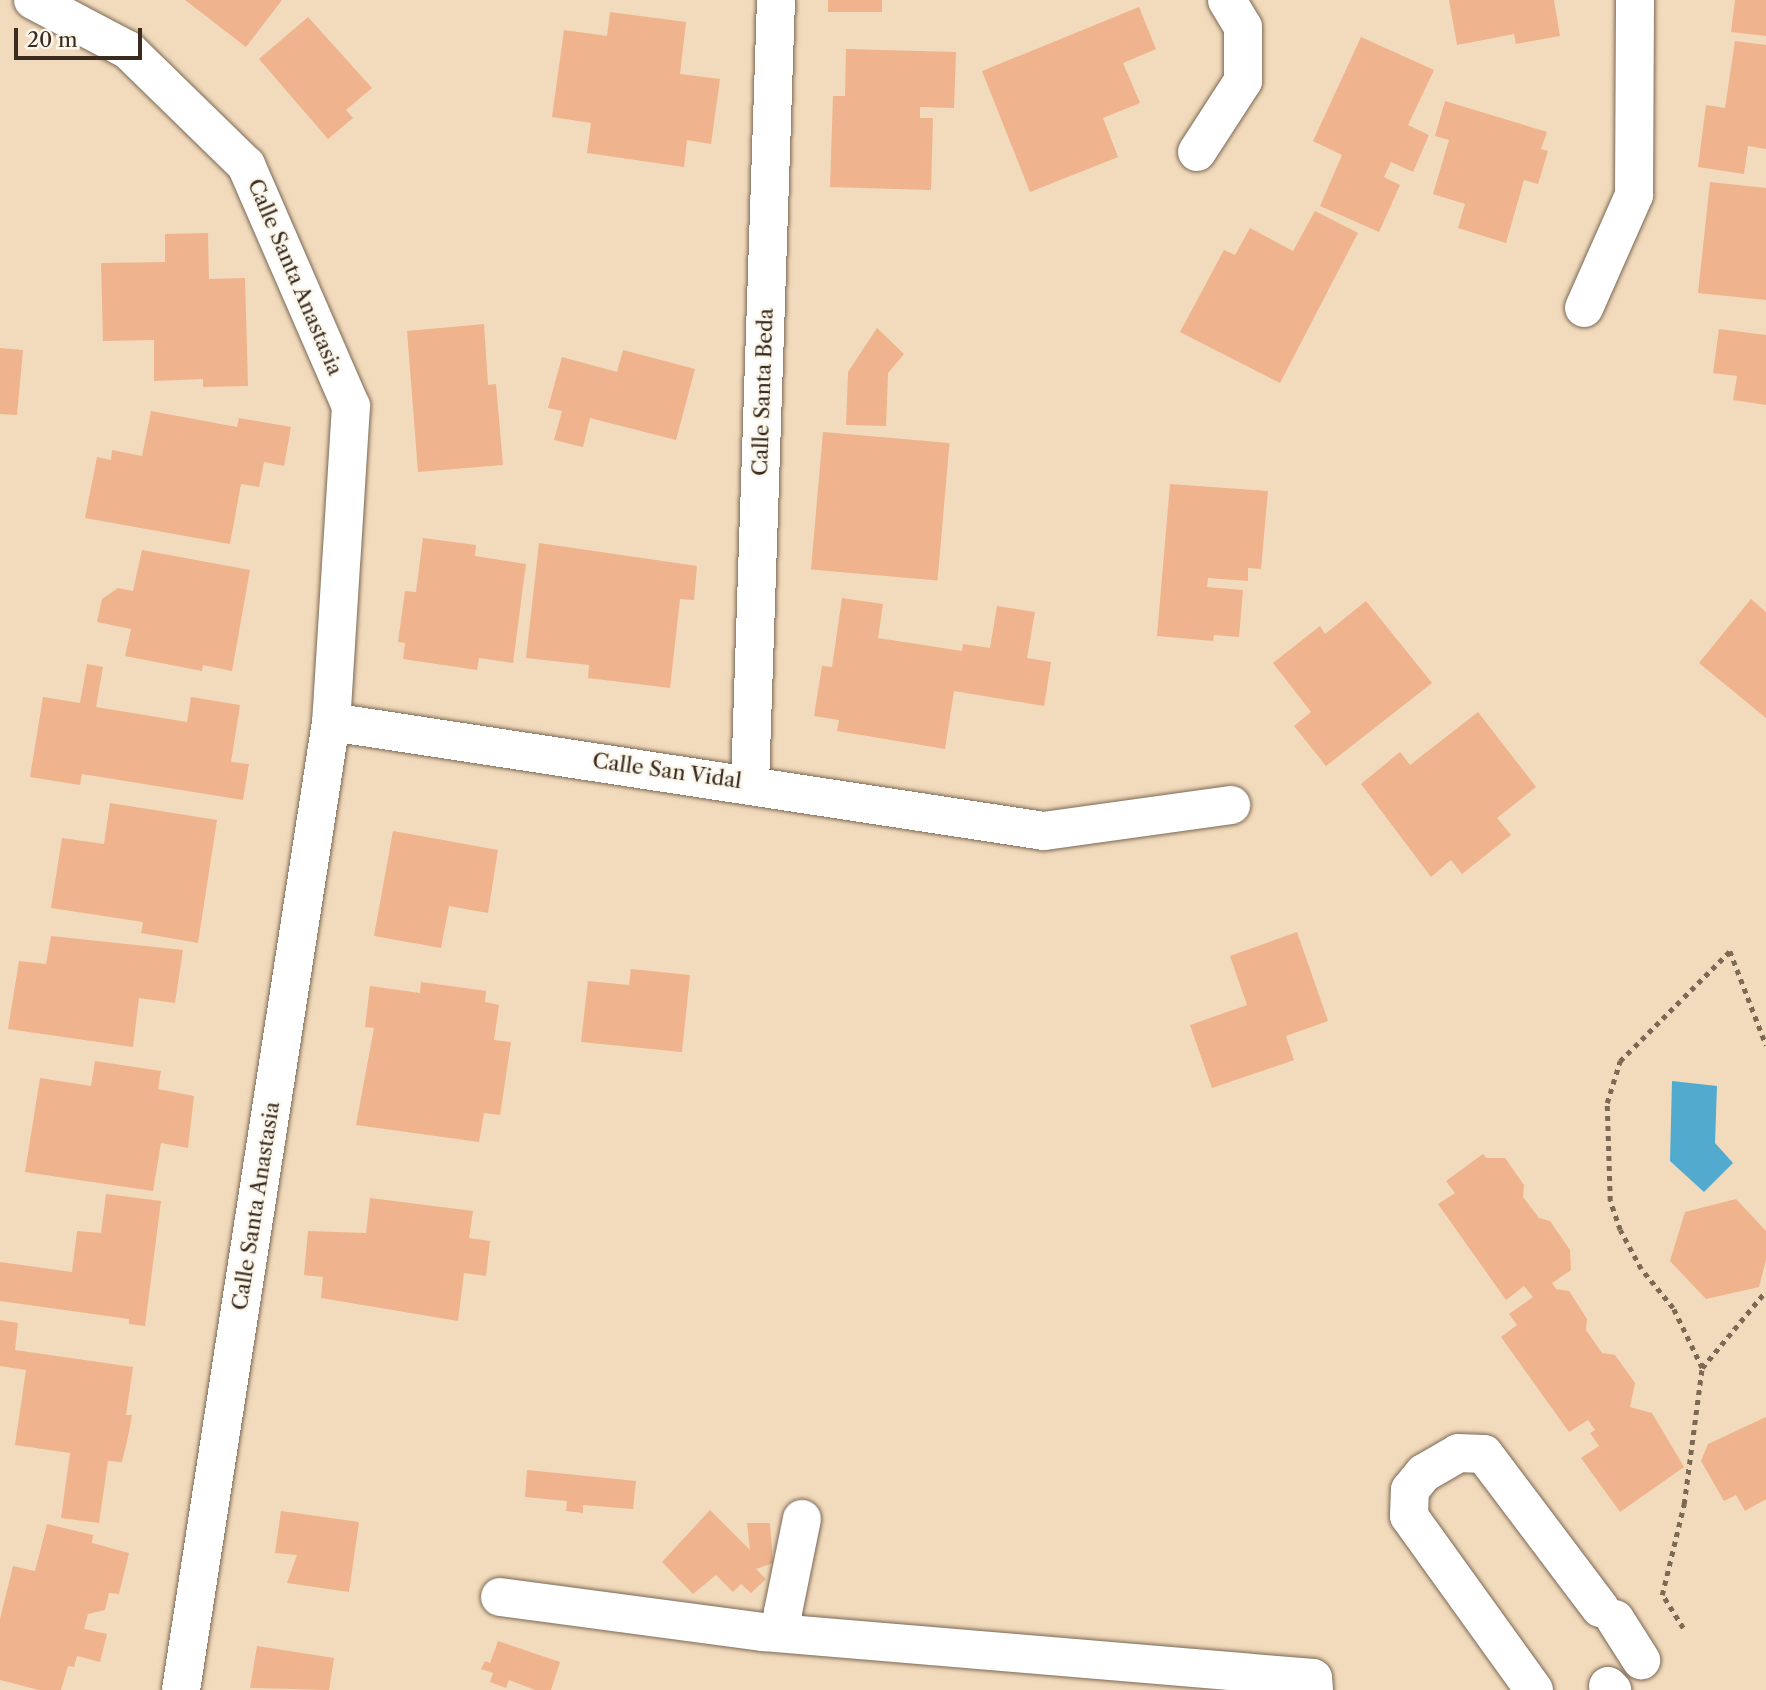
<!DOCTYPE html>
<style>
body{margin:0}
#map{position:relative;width:1766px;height:1690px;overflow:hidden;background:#f2dbbc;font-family:"Libre Caslon Text",serif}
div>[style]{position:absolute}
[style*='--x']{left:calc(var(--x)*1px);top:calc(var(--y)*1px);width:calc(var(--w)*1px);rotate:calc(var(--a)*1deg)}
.water>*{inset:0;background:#52aacf}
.building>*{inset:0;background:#efb38d;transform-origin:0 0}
.path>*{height:4.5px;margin-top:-2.25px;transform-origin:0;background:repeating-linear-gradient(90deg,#7b6855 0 5px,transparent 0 10px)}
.roads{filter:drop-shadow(0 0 2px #7b6855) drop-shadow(0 0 2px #7b6855)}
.minor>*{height:38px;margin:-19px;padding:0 19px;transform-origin:19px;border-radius:19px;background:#fff}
span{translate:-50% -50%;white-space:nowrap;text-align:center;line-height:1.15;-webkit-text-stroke:5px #fbf7ec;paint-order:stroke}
.street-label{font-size:21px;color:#3b2a1e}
.scale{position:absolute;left:14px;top:28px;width:128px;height:32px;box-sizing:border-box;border:4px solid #3b2a1e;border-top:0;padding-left:9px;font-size:21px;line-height:24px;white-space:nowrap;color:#3b2a1e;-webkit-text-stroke:5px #fbf7ec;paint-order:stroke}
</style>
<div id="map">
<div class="water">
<i style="clip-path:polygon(1672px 1081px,1717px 1086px,1715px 1143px,1733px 1163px,1704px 1192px,1670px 1161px)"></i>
</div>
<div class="building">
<i style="clip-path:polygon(185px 0,282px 0,246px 47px)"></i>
<i style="left:828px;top:0;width:54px;height:12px"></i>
<i style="clip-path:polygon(1449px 0,1554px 0,1560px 36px,1516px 44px,1514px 34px,1457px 45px)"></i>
<i style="clip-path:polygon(1735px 0,1766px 0,1766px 36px,1731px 32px)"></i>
<i style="clip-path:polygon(1139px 7px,1156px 49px,1123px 63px,1140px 103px,1103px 118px,1118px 157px,1030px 192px,982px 71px)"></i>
<i style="clip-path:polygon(610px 12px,686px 22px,680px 74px,720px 79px,711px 144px,687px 140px,684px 167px,587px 153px,591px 123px,552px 117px,564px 30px,607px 36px)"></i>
<i style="clip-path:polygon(308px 17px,372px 88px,346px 110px,353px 118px,328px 139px,259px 59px)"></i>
<i style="clip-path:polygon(1361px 37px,1434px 70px,1408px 125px,1429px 135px,1413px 172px,1391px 162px,1384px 177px,1400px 185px,1379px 232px,1320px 206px,1342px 155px,1313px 141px)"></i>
<i style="clip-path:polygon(1735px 41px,1766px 45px,1766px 149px,1748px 146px,1744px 174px,1698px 167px,1706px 105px,1725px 108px)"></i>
<i style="clip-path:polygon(846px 49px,956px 52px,954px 108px,920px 107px,920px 118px,933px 118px,931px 190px,830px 187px,833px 96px,845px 96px)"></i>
<i style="clip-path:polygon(1445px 101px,1547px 132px,1541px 149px,1548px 151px,1538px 184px,1524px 180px,1506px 243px,1458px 228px,1465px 204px,1433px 194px,1449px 140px,1435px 136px)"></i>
<i style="clip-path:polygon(1710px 182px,1766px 188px,1766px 300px,1698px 293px)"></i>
<i style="clip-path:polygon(1315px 211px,1358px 233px,1280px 383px,1180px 332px,1224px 250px,1235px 255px,1250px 228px,1293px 251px)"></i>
<i style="clip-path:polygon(208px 233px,209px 279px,245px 278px,248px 386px,203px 387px,203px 379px,154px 381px,154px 340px,103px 341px,101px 263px,165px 262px,165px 234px)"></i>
<i style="clip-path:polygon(484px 324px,488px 385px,496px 384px,503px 465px,418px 472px,407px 331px)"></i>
<i style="clip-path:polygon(877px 328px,904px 354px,888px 373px,886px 426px,846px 425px,848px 372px)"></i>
<i style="clip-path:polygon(1719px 329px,1766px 335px,1766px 405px,1733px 400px,1737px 376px,1713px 373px)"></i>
<i style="clip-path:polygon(0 348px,23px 350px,17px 415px,0 414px)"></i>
<i style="clip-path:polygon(623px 350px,695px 369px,676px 440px,590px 418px,583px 447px,554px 440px,562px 411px,548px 408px,562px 357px,617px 372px)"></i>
<i style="clip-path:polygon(151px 411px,237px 427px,239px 418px,291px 427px,284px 466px,264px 462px,259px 487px,241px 484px,230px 544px,85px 518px,97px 457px,111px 460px,112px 450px,142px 456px)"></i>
<i style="left:823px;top:432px;width:127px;height:138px;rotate:5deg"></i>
<i style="clip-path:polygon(1170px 484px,1268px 491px,1261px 569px,1248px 568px,1248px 581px,1208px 578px,1207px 587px,1243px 590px,1239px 637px,1214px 635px,1213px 641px,1157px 636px)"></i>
<i style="clip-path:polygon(423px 538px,476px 545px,475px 556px,526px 564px,513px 663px,479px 658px,477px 670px,403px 659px,405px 643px,398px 642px,405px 591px,416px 592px)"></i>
<i style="clip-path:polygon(539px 543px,697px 566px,694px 600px,680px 599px,670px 688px,588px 678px,589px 665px,526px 658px)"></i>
<i style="clip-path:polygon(142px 550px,250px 570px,232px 671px,203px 665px,202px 671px,125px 656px,131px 629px,97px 622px,102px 599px,118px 588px,133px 591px)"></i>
<i style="clip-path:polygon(842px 598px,883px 604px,878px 638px,962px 651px,963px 644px,990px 648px,997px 606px,1035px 612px,1027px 658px,1051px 662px,1044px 706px,954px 691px,945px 749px,837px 731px,839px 720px,814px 716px,822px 666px,832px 667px)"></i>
<i style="clip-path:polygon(1751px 599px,1766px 612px,1766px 718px,1699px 663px)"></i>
<i style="clip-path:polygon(1366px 601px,1432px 683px,1326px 766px,1294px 726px,1311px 712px,1273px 663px,1320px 626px,1325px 634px)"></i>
<i style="clip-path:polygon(87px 664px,103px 667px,96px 707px,187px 722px,191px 697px,240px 705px,231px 762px,249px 764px,243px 800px,82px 774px,80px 785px,30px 777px,43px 697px,80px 703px)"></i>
<i style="clip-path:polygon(1478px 712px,1536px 787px,1497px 818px,1511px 835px,1462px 874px,1451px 860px,1431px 877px,1361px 784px,1400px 752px,1410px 765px)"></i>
<i style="clip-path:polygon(110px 803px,217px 820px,198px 943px,141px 933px,143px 922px,51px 908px,62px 838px,104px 844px)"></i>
<i style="clip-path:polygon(393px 831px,498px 850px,488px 913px,449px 906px,441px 948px,374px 936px)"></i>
<i style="clip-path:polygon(1297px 932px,1328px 1021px,1286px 1036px,1294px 1060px,1212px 1088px,1190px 1025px,1247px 1005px,1230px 956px)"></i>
<i style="clip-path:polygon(51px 936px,183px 950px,175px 1003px,139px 998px,133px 1047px,8px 1029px,19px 961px,46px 964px)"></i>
<i style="clip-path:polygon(631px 969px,690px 975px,682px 1052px,581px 1042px,588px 981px,629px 985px)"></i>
<i style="clip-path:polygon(421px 982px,486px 991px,485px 1002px,499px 1005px,494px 1040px,511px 1042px,500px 1115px,484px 1113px,479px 1142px,356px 1125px,374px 1028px,365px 1027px,370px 986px,420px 993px)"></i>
<i style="clip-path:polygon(95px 1061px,161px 1071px,158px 1089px,194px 1096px,188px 1148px,161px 1143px,153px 1191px,25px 1172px,40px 1078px,91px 1086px)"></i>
<i style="clip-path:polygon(1483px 1154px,1486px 1158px,1505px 1158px,1524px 1185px,1523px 1197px,1539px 1218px,1550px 1221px,1570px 1250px,1571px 1270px,1552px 1283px,1556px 1289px,1569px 1291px,1587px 1319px,1586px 1330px,1602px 1353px,1615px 1355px,1635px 1383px,1630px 1407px,1652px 1413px,1684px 1467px,1620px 1512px,1581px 1458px,1599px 1446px,1590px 1433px,1595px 1430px,1588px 1420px,1569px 1432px,1501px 1337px,1517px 1325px,1509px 1314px,1533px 1297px,1524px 1286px,1506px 1300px,1438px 1204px,1455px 1193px,1446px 1181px)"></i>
<i style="clip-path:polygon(106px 1194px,161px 1201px,145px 1326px,129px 1324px,129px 1319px,0 1301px,0 1262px,72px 1272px,77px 1231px,101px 1233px)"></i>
<i style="clip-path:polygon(370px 1198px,473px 1211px,469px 1238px,490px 1241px,486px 1276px,464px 1273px,458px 1321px,321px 1298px,323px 1277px,304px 1275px,308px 1231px,366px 1233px)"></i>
<i style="clip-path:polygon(1736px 1199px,1766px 1231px,1766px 1260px,1759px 1287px,1706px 1299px,1670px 1261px,1685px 1212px)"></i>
<i style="clip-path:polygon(0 1320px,18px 1323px,15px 1350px,133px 1367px,126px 1415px,132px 1415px,129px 1432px,122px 1462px,108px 1461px,99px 1523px,61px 1518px,70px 1453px,15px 1445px,26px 1370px,0 1366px)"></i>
<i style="clip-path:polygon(1766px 1417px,1766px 1499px,1745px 1511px,1736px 1495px,1724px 1501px,1701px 1461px,1708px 1444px)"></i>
<i style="clip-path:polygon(527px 1470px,636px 1481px,633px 1509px,583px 1505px,583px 1513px,566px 1511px,567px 1501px,525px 1497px)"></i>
<i style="clip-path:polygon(710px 1510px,750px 1550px,747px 1523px,770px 1523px,773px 1563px,756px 1569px,766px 1579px,751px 1593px,741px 1584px,733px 1592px,716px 1575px,693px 1594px,662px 1562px)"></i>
<i style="clip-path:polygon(281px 1511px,359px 1522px,349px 1592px,287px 1583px,297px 1555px,275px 1553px)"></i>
<i style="clip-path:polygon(47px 1524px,93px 1535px,92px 1543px,129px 1553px,119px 1594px,109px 1593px,105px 1610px,88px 1614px,84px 1629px,107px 1634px,100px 1662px,77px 1656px,74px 1667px,68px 1666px,61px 1690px,39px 1690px,0 1680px,0 1619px,13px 1566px,35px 1571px)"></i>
<i style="clip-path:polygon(498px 1641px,560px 1662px,551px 1690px,535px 1690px,509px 1680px,506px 1688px,490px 1682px,493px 1673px,481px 1669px,485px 1661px,490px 1663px)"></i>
<i style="clip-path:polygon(257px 1646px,334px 1658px,329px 1690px,250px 1688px)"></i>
</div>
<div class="path">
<i style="--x:1702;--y:1368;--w:100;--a:-50.3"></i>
<i style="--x:1683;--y:1628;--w:39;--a:-122"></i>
<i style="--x:1662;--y:1595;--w:94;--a:-76.4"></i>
<i style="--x:1684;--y:1504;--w:137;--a:-82.5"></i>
<i style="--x:1702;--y:1368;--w:67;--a:-115.8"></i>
<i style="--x:1673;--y:1308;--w:50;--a:-129.4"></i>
<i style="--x:1641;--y:1269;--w:44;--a:-118.3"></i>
<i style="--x:1620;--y:1230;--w:31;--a:-109"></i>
<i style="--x:1610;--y:1201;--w:98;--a:-91.8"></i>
<i style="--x:1607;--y:1103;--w:44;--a:-72.8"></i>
<i style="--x:1620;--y:1061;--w:156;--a:-45"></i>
<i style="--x:1730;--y:951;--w:101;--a:69"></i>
</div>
<div class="roads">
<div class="minor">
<i style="--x:33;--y:0;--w:107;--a:27.8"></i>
<i style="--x:128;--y:50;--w:165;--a:44.3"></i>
<i style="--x:246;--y:165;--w:263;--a:66.5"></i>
<i style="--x:351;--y:406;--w:317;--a:93.6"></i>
<i style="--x:331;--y:722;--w:980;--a:98.81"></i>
<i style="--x:1197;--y:152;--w:85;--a:-57.1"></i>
<i style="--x:1243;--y:81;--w:54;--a:-90"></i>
<i style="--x:1243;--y:27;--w:31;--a:-121"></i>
<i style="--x:1584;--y:308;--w:124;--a:-66.1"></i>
<i style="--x:1634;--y:195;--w:195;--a:-89.7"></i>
<i style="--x:331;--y:722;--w:721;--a:8.69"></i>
<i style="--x:1044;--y:831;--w:189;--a:-7.9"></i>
<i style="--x:750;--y:784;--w:784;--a:-88.1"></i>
<i style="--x:500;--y:1597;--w:266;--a:7.6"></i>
<i style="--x:764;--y:1632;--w:551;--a:4.79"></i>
<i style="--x:1313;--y:1678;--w:12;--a:85"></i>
<i style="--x:1615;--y:1619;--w:49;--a:57.6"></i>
<i style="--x:783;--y:1633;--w:21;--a:-90"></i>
<i style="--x:783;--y:1612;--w:95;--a:-78.5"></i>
<i style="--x:1608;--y:1686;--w:6;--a:45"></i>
<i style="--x:1534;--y:1690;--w:214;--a:-125.7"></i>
<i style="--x:1409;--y:1516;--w:26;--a:-88"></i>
<i style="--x:1410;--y:1490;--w:22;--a:-51"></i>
<i style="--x:1424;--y:1473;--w:39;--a:-30"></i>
<i style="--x:1458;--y:1453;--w:26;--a:2"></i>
<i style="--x:1484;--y:1454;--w:193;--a:53"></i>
</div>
</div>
<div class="street-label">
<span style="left:295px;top:277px;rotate:67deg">Calle Santa Anastasia</span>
<span style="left:763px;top:392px;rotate:-88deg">Calle Santa Beda</span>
<span style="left:667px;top:771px;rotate:8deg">Calle San Vidal</span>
<span style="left:256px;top:1206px;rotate:-81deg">Calle Santa Anastasia</span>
</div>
<div class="scale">20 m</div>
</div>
